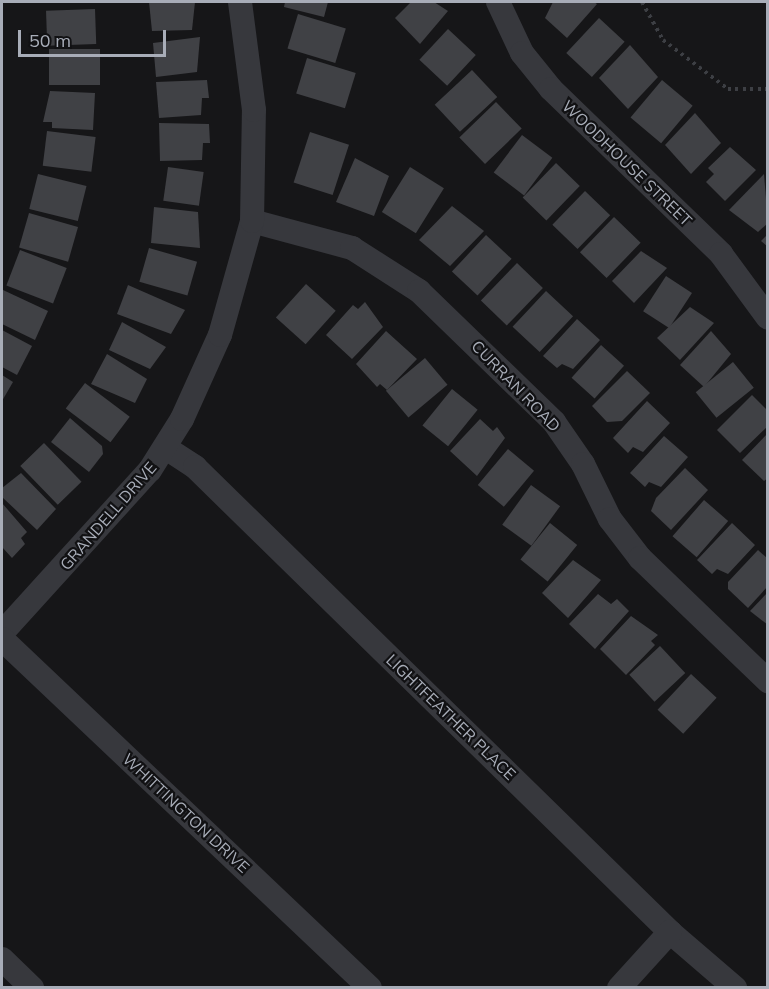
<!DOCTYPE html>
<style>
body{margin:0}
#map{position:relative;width:769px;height:989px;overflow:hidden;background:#161618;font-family:Mulish,sans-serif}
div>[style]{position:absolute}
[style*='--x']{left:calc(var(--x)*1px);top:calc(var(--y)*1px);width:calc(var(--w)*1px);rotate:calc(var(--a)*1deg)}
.building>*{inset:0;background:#404145;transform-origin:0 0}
.path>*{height:4px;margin-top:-2px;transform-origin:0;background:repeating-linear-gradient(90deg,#3d3f44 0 3px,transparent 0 7.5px)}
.minor>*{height:24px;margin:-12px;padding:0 12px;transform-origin:12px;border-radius:12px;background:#37383d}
span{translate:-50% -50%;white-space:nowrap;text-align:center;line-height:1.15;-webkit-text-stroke:4.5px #111113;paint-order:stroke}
.street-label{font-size:16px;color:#a8adb8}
.frame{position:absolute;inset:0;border:3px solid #a8adb8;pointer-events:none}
.scale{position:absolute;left:18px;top:30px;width:148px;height:27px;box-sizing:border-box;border:3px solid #a8adb8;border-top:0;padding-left:8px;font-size:18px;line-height:21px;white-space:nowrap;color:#a8adb8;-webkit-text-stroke:4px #111113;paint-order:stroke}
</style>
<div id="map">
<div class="building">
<i style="clip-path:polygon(149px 2px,195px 2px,192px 30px,152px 31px)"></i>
<i style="clip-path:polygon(285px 2px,328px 2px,324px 17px,284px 7px)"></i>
<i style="clip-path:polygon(411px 2px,434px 2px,448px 11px,420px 44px,395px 18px)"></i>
<i style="clip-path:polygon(553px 2px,594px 2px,597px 4px,567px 38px,545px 18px)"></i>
<i style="left:95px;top:9px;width:35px;height:49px;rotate:88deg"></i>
<i style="left:298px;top:14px;width:50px;height:36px;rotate:17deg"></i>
<i style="left:599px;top:18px;width:35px;height:48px;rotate:43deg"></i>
<i style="left:448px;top:29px;width:38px;height:42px;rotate:43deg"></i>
<i style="clip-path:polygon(200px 37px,197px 72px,156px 77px,153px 43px)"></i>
<i style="clip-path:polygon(630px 45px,658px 77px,628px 109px,599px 78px)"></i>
<i style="left:49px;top:49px;width:51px;height:36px"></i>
<i style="left:307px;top:58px;width:51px;height:37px;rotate:17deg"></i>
<i style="left:472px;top:70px;width:37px;height:51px;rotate:47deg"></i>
<i style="clip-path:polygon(207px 80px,209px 98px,202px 98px,201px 115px,159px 118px,156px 82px)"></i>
<i style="left:662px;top:80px;width:40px;height:49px;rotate:40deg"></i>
<i style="clip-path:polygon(50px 91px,95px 93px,93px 130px,52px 128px,52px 122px,43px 122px)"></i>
<i style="left:496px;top:102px;width:37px;height:51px;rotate:46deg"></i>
<i style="clip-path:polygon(695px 113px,721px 143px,691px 174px,665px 145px)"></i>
<i style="clip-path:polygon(159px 123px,209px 124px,210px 143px,203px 143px,202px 160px,160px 161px)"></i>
<i style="left:47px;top:131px;width:49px;height:35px;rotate:7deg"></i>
<i style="left:310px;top:132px;width:41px;height:53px;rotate:18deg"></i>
<i style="left:522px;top:135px;width:38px;height:47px;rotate:37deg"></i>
<i style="clip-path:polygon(730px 147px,756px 170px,725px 201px,706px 182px,714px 174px,708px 168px)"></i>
<i style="clip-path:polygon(355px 158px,389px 176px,374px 216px,336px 202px)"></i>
<i style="left:556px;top:163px;width:33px;height:48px;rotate:44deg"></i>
<i style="left:168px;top:167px;width:36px;height:34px;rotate:8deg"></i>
<i style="left:410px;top:167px;width:40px;height:53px;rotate:32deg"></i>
<i style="left:38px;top:174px;width:50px;height:36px;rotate:14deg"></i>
<i style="clip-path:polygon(764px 174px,768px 223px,758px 232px,729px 210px)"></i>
<i style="left:585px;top:191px;width:35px;height:47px;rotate:44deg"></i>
<i style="clip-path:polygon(452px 206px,484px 231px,450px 266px,419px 240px)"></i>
<i style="clip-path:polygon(154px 207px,198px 212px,200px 248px,151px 243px)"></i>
<i style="left:29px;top:213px;width:51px;height:36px;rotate:16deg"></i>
<i style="left:614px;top:217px;width:37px;height:49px;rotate:44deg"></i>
<i style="clip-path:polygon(768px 234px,768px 247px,761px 241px)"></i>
<i style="left:486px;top:235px;width:35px;height:50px;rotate:43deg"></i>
<i style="left:149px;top:248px;width:50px;height:35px;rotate:16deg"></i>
<i style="left:20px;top:250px;width:50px;height:38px;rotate:21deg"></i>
<i style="clip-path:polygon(641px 251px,667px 268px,634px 303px,612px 281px)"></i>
<i style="left:517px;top:263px;width:36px;height:52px;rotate:44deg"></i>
<i style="left:666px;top:276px;width:31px;height:42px;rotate:33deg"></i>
<i style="left:306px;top:284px;width:40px;height:45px;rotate:42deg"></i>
<i style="clip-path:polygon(128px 285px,185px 310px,171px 334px,117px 314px)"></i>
<i style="clip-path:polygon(3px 290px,48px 311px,35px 340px,2px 324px)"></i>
<i style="left:546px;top:291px;width:37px;height:49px;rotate:43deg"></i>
<i style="clip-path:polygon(365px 302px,383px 327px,352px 359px,326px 335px,353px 305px,358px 309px)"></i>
<i style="clip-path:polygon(690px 307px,714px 323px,680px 360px,657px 338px)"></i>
<i style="clip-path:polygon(577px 319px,600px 340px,573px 369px,562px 364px,557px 368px,543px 356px)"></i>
<i style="clip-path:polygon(122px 322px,166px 347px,150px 369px,109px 350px)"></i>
<i style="clip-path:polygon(2px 330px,32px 346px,17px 375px,2px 367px)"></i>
<i style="clip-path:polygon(386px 331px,417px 359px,387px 390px,380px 384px,377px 387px,356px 364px)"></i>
<i style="clip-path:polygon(711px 331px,731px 354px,704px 387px,680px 365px)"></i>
<i style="left:601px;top:345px;width:31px;height:44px;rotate:42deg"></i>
<i style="clip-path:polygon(107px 354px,147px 379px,135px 403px,91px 384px)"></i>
<i style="left:425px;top:358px;width:35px;height:51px;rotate:50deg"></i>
<i style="left:733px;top:362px;width:33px;height:48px;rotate:51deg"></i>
<i style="clip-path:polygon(627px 371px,650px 393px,622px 421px,607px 422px,592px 406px)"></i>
<i style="clip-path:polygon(2px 375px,13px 382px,2px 401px)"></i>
<i style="left:85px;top:383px;width:56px;height:32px;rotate:37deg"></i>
<i style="left:452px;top:389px;width:33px;height:47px;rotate:39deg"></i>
<i style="clip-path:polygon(752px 395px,767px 410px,768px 426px,740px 453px,717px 430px)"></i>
<i style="clip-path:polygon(647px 401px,670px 423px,643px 452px,633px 447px,628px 453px,613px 438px)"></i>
<i style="clip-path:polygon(70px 418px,102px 446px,103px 454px,89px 472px,51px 442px)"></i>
<i style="clip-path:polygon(480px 419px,493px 431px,497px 427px,505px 438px,477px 476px,450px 451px)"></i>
<i style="clip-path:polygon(768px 433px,768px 478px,764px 481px,742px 460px)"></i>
<i style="clip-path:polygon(664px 436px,688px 457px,661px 487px,649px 482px,645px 487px,630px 473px)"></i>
<i style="left:44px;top:443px;width:54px;height:33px;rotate:46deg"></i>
<i style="left:508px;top:449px;width:34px;height:47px;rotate:40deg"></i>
<i style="clip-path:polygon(685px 468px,708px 490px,671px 530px,651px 511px,656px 498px)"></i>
<i style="clip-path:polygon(21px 473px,56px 509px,37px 530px,2px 497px,2px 488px)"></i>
<i style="left:531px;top:485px;width:36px;height:49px;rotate:36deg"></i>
<i style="left:704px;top:500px;width:32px;height:48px;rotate:41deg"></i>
<i style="clip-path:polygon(2px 503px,27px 532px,21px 538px,25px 544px,12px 558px,2px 547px)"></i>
<i style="left:550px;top:523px;width:35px;height:47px;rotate:39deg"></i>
<i style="clip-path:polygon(732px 523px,755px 545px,728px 574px,717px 569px,712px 574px,697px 560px)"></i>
<i style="clip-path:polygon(758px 550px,768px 559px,768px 586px,748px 608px,728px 589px,728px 582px)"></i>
<i style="clip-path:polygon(573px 560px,601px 580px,568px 618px,542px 593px)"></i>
<i style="clip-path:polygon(768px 592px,768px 625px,750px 611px)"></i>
<i style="clip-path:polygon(598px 594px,611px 604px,617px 599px,629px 611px,595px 649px,569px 624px)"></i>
<i style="clip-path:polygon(631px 616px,658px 635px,651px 641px,655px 645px,626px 675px,600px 649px)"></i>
<i style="left:660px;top:646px;width:37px;height:42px;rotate:47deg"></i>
<i style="left:691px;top:674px;width:35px;height:49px;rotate:43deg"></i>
</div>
<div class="path">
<i style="--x:642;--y:2;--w:43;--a:61.1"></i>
<i style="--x:663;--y:40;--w:81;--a:37"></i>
<i style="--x:728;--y:89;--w:40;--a:0"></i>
</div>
<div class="minor">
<i style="--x:498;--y:2;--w:56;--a:64.8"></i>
<i style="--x:522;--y:53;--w:46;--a:51.1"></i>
<i style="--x:551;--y:89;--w:237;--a:44.1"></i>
<i style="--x:721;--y:254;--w:79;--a:53.7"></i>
<i style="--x:252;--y:221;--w:104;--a:15.1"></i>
<i style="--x:352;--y:248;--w:80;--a:32.7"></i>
<i style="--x:419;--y:291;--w:188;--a:44.1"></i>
<i style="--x:554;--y:422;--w:51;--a:55.4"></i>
<i style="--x:583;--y:464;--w:61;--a:63.9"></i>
<i style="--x:610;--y:519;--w:49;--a:52.4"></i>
<i style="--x:640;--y:558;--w:178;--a:43.9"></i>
<i style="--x:166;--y:448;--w:35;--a:33"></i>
<i style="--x:195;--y:467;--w:665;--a:44.39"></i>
<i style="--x:670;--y:932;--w:86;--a:40.7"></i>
<i style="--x:2;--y:633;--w:220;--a:-47.8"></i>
<i style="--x:150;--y:470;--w:60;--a:-57.9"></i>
<i style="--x:182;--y:419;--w:92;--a:-65.7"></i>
<i style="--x:220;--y:335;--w:118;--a:-74.3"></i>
<i style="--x:252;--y:221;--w:111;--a:-89"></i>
<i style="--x:254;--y:110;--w:109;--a:-97.4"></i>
<i style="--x:2;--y:639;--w:507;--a:43.48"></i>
<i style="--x:2;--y:959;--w:42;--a:44"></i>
<i style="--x:619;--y:988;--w:76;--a:-47.7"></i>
</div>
<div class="street-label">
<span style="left:627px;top:163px;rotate:44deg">WOODHOUSE STREET</span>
<span style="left:516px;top:386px;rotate:46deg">CURRAN ROAD</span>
<span style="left:108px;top:516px;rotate:-49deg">GRANDELL DRIVE</span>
<span style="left:451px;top:717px;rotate:44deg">LIGHTFEATHER PLACE</span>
<span style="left:186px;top:813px;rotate:43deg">WHITTINGTON DRIVE</span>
</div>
<div class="frame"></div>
<div class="scale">50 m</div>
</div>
